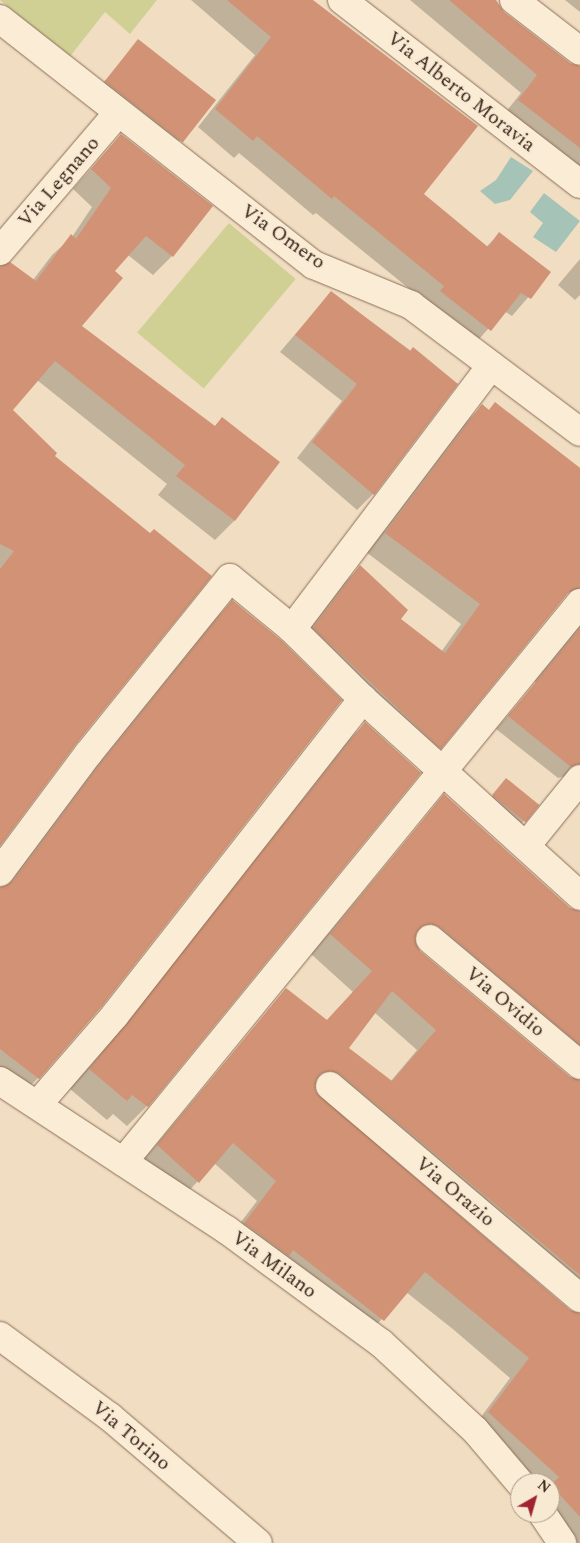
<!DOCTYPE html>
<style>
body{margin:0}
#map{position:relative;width:580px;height:1543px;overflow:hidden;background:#f1dec2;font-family:Spectral,serif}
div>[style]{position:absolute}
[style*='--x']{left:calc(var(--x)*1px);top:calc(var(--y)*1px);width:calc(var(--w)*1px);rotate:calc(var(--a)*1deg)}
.green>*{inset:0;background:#d0d095;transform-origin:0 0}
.water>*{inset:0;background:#a5c3b7}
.shadow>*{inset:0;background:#0003;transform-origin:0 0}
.building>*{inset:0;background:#d29275;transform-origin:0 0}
.roads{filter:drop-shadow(0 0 1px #8c6e58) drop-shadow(0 0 1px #8c6e58)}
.minor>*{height:28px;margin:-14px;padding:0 14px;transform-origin:14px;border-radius:14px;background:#fbecd6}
span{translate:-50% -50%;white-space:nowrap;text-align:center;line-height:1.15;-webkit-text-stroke:4px #f8e9d2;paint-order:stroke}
.street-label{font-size:20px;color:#3b281d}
.north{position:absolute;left:510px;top:1473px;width:50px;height:50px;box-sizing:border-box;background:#f8e9d2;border:1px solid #ac9c8a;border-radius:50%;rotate:38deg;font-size:14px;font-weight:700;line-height:20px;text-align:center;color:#3b281d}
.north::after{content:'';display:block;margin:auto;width:18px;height:22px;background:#a02332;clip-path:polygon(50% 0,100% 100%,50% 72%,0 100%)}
</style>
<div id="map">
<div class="green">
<i style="clip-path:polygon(0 0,157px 0,130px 34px,105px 12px,68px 59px)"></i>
<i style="left:229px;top:223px;width:87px;height:143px;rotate:40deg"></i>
</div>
<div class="water">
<i style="clip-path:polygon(511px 157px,533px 171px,510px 200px,495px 204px,480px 191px,496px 180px)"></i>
<i style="clip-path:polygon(544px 193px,580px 221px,556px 252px,533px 237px,543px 223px,530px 212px)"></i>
</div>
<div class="shadow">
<i style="clip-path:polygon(311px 0,422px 194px,486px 247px,499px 234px,550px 272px,512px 316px,504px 311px,472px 347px,428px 304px,316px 213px,313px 215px,239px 153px,234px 158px,198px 127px,255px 55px,191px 0)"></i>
<i style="clip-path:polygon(410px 0,494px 0,503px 13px,580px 71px,580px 184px,501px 118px,521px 93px)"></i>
<i style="clip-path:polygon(565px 0,580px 0,580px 12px)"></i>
<i style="clip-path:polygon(138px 41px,180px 140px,160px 160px,87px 102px)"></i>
<i style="clip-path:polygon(121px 135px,172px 256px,153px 275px,128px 255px,113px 271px,80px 326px,214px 427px,222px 419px,278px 462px,234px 521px,215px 540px,158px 495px,167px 484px,37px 380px,11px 410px,53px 456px,75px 743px,0 844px,0 271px,33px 280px,52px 255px,72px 237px,92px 207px,73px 189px)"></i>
<i style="clip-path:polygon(580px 259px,580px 295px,575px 300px,558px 285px)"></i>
<i style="clip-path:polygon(331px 292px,456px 384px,373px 494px,357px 510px,297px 458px,342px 401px,280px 352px)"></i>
<i style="clip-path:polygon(495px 403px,580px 468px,580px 568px,440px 748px,421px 767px,294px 647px,341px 586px,360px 567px,399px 619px,441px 652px,461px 624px,366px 552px,463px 425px,482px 406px,488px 411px)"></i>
<i style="clip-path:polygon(232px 602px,38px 1078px,19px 1097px,0 1082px,0 888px,6px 886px,82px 784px,213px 621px)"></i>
<i style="clip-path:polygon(580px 625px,580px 719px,534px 681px)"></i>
<i style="clip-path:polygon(524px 697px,580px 746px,580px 785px,569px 775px,558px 778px,496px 729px)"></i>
<i style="clip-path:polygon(365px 724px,147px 1106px,127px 1126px,113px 1114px,107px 1120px,70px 1089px,345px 743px)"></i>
<i style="left:506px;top:780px;width:40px;height:31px;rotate:40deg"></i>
<i style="clip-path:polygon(evenodd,444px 796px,569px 909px,580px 912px,580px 1087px,570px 1073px,416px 945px,419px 952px,573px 1080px,580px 1117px,580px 1543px,566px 1543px,550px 1513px,550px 1483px,524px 1483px,469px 1433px,510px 1378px,454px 1330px,406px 1292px,363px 1340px,225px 1243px,257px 1201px,214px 1163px,179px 1202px,138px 1166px,286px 990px,326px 1021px,353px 992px,311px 954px,444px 796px,374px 1012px,417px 1050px,390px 1082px,347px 1048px,374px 1012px,444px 796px,315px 1093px,320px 1094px,571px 1306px,573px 1313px,315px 1093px)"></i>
</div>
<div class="building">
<i style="clip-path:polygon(227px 0,313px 0,478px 126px,424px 194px,488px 247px,499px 232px,551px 272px,531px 299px,521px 293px,491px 331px,440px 291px,444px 286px,334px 196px,332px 199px,257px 136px,253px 141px,215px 109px,271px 37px)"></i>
<i style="clip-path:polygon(449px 0,496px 0,504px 12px,570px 63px,580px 66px,580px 148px,518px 100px,537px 75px)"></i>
<i style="left:138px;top:39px;width:99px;height:54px;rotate:38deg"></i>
<i style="clip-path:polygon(121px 134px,213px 206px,173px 257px,146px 236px,115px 271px,123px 278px,82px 326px,215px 426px,222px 417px,280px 462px,235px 521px,176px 476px,185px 465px,55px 361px,13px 410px,57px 453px,55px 456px,150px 533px,154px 529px,212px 576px,76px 744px,0 846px,0 569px,14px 551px,0 544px,0 266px,10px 262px,36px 281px,71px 234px,76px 239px,111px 188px,91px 169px)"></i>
<i style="clip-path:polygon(331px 291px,410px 351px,413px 347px,458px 384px,374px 495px,312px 442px,357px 384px,295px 335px)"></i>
<i style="clip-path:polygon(495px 402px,580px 468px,580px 588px,568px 593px,441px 749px,313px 628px,360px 565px,408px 610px,401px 619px,445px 653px,480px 604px,385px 533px,482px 404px,489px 410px)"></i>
<i style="clip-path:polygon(232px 600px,282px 641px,342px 700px,103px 1005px,39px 1079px,0 1049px,0 887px,13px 881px,100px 764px)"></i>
<i style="clip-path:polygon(580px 628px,580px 764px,571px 767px,508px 716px)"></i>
<i style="clip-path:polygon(365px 722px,421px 773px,148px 1107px,132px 1095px,127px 1101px,89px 1069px)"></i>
<i style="left:506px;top:778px;width:43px;height:22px;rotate:39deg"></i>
<i style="clip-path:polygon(evenodd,444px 794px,570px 908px,580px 911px,580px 1045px,440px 927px,424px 925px,415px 937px,420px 951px,570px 1077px,580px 1080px,580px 1275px,340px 1074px,324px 1072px,318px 1076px,315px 1091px,570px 1310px,580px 1313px,580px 1517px,551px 1485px,559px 1477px,488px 1412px,529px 1358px,425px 1272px,384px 1321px,293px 1250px,289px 1256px,244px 1223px,276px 1181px,233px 1143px,199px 1183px,157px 1145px,286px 988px,327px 1020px,372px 971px,330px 934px,444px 794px,392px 991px,436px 1030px,392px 1081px,349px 1048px,392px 991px)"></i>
</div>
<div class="roads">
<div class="minor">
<i style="--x:342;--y:0;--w:301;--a:37.7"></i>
<i style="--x:514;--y:0;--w:83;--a:37.7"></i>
<i style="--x:0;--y:19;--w:399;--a:38.1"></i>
<i style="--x:314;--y:265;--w:105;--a:22.4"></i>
<i style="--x:411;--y:305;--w:211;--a:36.9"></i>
<i style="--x:0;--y:251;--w:182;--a:-49.5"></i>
<i style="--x:292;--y:629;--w:330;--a:-52.9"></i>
<i style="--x:526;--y:846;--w:86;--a:-51.1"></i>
<i style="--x:0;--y:872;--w:147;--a:-53.3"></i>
<i style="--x:88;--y:754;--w:226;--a:-51.1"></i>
<i style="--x:230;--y:578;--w:80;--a:39.4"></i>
<i style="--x:292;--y:629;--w:100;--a:44.6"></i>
<i style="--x:363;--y:699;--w:293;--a:42.2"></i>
<i style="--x:430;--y:939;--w:196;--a:40"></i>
<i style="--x:0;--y:1081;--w:272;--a:33.3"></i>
<i style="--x:227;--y:1230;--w:191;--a:36.3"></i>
<i style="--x:381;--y:1343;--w:128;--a:42.8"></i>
<i style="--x:475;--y:1430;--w:70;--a:49.7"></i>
<i style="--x:330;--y:1086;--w:328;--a:40.3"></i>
<i style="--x:38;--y:1104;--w:118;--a:-49.1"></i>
<i style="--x:115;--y:1015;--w:402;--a:-51.9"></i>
<i style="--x:123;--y:1162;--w:722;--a:-50.73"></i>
<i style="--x:0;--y:1336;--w:137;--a:36.4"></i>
<i style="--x:110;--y:1417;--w:194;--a:40.4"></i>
<i style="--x:542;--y:1513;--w:36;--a:56"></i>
</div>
</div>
<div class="street-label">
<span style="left:461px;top:92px;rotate:38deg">Via Alberto Moravia</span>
<span style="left:59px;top:182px;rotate:-49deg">Via Legnano</span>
<span style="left:283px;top:237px;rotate:35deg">Via Omero</span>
<span style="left:505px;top:1002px;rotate:40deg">Via Ovidio</span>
<span style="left:455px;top:1192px;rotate:40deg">Via Orazio</span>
<span style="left:274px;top:1265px;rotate:36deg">Via Milano</span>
<span style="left:131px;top:1436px;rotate:40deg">Via Torino</span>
</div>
<div class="north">N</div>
</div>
